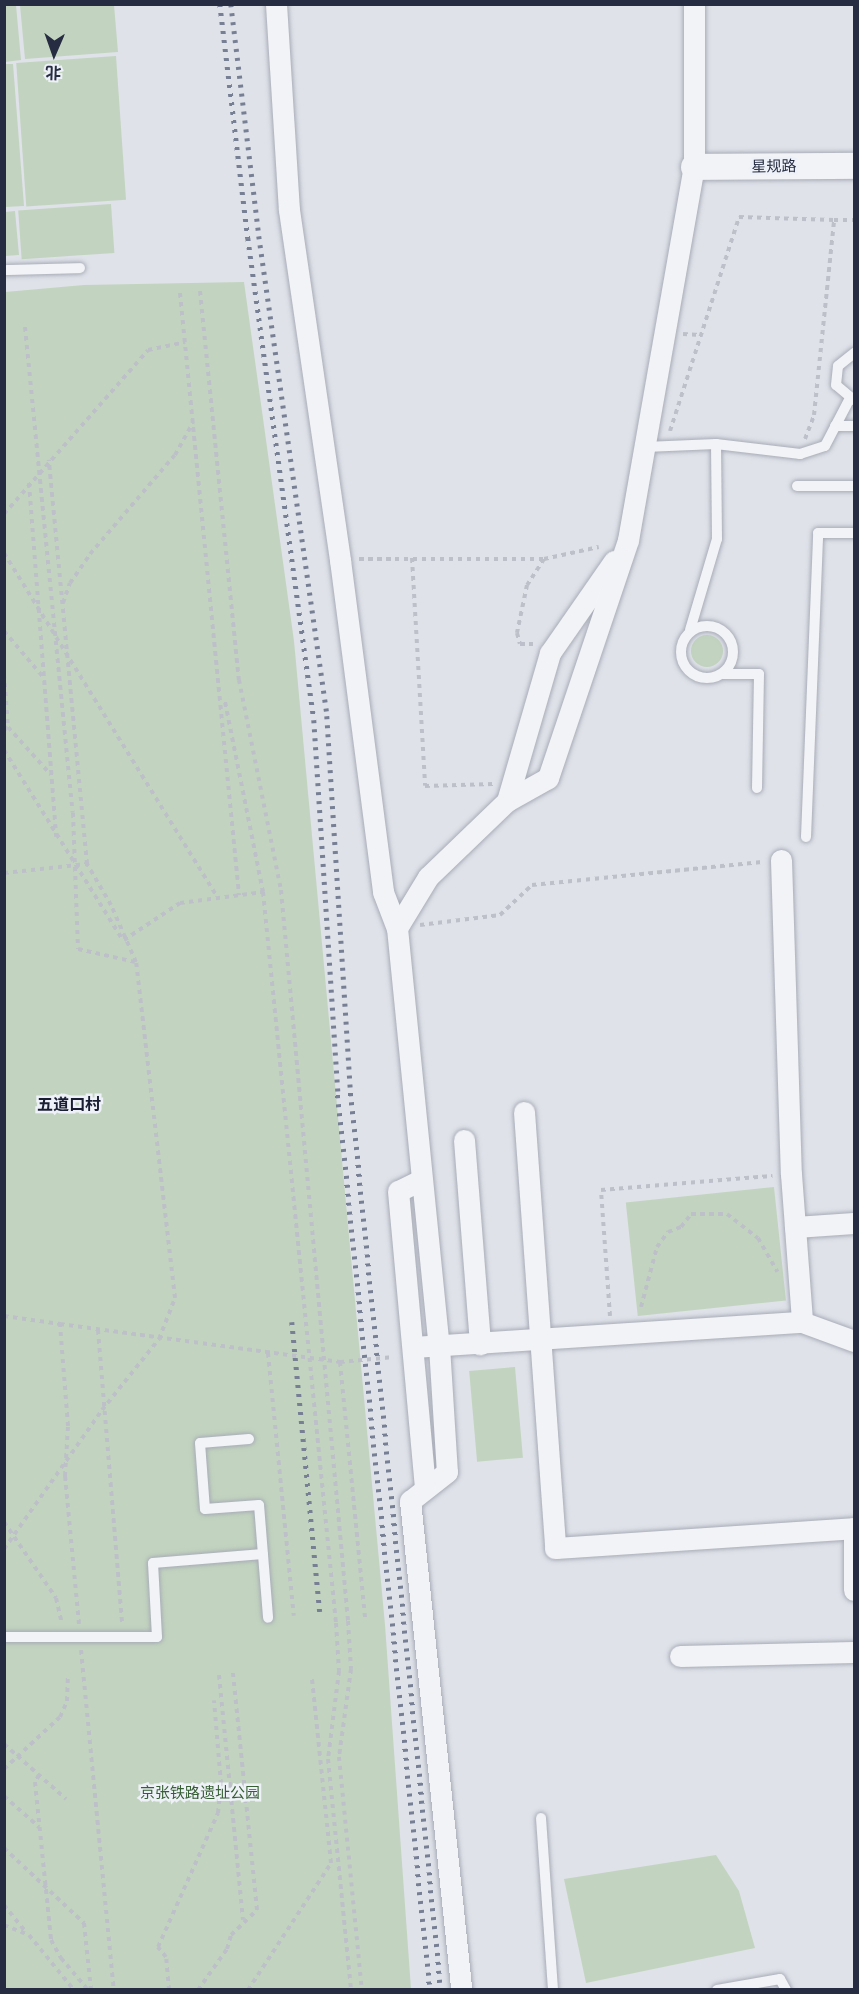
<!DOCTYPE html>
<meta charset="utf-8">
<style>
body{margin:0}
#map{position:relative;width:859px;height:1994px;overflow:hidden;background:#dfe2e9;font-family:"DejaVu Sans","Noto Sans SC",sans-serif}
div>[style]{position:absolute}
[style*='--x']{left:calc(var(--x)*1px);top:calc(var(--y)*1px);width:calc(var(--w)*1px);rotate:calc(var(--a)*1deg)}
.green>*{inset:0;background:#c2d4bf;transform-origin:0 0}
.round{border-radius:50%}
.path>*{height:4px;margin-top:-2px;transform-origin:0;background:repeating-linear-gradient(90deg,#bdc0c8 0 4.5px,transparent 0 9px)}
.roads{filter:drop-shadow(0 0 2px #a8acb7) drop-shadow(0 0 2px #a8acb7)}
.service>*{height:10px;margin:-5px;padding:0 5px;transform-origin:5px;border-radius:5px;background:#f2f3f7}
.service>.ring{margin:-5px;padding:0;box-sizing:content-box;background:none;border:10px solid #f2f3f7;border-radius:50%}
.minor>*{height:21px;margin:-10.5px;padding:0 10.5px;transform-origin:10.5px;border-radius:10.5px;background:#f2f3f7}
.tertiary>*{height:26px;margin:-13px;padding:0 13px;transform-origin:13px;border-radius:13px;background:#f2f3f7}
.rail>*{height:4.5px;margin-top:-2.25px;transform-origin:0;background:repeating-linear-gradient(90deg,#777f94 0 3px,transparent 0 9px)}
.path-bridge>*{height:4px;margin-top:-2px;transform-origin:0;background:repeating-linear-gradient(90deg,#bdc0c8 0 4.5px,transparent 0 9px)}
span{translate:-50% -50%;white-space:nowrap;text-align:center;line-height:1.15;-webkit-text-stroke:5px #eef1f7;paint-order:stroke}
.street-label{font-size:15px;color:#262d42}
.park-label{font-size:15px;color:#365e33}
.neighbourhood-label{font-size:16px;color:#191e32;font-weight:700}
.frame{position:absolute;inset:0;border:6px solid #262d42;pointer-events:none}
.north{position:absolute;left:24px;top:24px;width:60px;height:60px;-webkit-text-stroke:4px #eef1f7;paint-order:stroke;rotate:182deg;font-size:16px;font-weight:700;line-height:24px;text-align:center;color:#262d42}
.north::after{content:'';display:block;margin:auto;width:21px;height:27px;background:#262d42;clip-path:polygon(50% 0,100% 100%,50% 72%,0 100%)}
</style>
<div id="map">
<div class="green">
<i style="clip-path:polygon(5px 4px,16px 5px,21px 60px,5px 62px)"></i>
<i style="clip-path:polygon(20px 5px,114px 5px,118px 52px,25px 59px)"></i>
<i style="left:116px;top:56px;width:144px;height:100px;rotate:86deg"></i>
<i style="clip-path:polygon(5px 64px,13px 64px,24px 206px,5px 207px)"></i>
<i style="left:111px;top:204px;width:49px;height:93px;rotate:86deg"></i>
<i style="clip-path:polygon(15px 211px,19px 255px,5px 256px,5px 212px)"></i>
<i style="clip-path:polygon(244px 282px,294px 641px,385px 1625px,411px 1989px,5px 1989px,5px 292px,84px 285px)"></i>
<i class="round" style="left:691px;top:635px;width:32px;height:32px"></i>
<i style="left:774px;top:1187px;width:114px;height:149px;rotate:84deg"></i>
<i style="left:515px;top:1367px;width:91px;height:46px;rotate:85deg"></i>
<i style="clip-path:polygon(716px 1855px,739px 1891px,755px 1948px,586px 1983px,564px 1879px)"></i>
</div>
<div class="path">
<i style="--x:180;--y:293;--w:605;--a:84.4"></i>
<i style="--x:25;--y:327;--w:488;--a:84.4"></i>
<i style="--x:73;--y:813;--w:136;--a:87.9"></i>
<i style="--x:78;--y:949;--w:58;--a:12.8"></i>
<i style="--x:683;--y:334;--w:17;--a:3"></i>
<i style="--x:670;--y:431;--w:225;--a:-72.1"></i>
<i style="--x:739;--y:217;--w:95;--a:1.8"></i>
<i style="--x:805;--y:439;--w:26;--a:-69"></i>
<i style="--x:814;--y:415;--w:196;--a:-84.1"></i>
<i style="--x:834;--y:220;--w:20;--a:0"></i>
<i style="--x:29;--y:483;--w:355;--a:85.6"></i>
<i style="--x:4;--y:514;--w:218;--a:-48.7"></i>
<i style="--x:148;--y:350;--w:38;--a:-12"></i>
<i style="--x:4;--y:553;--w:406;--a:58.2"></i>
<i style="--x:412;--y:558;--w:228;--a:86.7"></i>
<i style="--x:425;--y:786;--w:68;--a:-1.7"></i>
<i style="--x:359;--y:559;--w:185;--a:0"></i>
<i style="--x:544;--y:559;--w:31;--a:123"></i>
<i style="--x:527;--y:585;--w:49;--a:101.8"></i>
<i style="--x:517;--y:633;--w:11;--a:75"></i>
<i style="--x:520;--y:644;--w:13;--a:0"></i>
<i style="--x:544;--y:559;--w:56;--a:-12.3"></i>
<i style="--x:63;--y:603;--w:21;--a:-71"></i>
<i style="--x:70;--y:583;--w:35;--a:-55"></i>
<i style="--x:90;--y:554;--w:130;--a:-49.4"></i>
<i style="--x:175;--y:455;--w:37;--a:-61"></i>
<i style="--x:4;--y:631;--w:62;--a:49.6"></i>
<i style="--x:4;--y:674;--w:53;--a:85.7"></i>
<i style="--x:8;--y:727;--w:5;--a:143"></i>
<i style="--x:8;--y:727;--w:64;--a:48.1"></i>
<i style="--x:4;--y:750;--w:221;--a:58"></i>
<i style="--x:4;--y:873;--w:83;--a:-6.2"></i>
<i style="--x:263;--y:892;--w:735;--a:84.3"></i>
<i style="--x:336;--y:1623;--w:48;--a:86.4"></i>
<i style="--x:339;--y:1671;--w:89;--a:97.1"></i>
<i style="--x:328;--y:1759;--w:232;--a:84.3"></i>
<i style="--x:420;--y:925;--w:81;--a:-7.1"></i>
<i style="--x:500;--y:915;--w:44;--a:-43.2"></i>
<i style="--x:532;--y:885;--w:231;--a:-5.7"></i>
<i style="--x:124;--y:940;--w:67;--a:-33.5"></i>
<i style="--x:180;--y:903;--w:84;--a:-7.5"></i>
<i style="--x:263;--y:892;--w:194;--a:-101.3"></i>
<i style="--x:641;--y:1307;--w:62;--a:-75.1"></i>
<i style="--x:657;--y:1247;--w:19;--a:-54"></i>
<i style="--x:668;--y:1232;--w:14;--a:-21"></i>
<i style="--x:681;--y:1227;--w:16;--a:-52"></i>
<i style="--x:691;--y:1214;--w:36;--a:0"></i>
<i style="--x:727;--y:1214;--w:39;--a:38"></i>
<i style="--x:758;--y:1238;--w:39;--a:60"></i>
<i style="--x:4;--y:1316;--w:57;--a:8.1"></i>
<i style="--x:610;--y:1316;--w:126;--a:-94.1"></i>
<i style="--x:601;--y:1190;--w:172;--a:-4.7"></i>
<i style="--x:98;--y:1330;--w:293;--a:85.3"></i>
<i style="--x:268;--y:1353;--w:264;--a:84.4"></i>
<i style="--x:340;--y:1362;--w:54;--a:-5.3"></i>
<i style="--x:4;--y:1522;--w:92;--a:55.6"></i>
<i style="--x:56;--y:1598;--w:26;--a:77"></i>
<i style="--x:4;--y:1549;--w:170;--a:-54.8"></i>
<i style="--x:102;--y:1410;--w:91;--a:-51.2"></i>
<i style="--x:159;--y:1339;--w:44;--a:-68.7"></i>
<i style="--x:175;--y:1298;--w:338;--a:-96.6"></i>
<i style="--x:136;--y:962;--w:62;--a:-113.7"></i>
<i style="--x:111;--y:905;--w:48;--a:-120.3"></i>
<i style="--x:87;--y:864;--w:406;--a:-95.4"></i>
<i style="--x:79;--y:1624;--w:149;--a:-95.4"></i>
<i style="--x:65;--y:1476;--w:50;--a:-86.6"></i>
<i style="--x:68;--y:1426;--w:102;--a:-94.5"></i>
<i style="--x:60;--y:1324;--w:283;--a:7.7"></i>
<i style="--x:340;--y:1362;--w:257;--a:84.4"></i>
<i style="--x:81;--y:1650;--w:342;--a:84.5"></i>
<i style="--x:219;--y:1675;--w:246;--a:84.4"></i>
<i style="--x:4;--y:1744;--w:83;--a:41.6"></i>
<i style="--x:4;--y:1769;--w:76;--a:-42.9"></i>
<i style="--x:60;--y:1717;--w:17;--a:-66"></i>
<i style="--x:67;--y:1701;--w:25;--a:-88"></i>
<i style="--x:39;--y:1775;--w:8;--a:120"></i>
<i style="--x:35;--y:1782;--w:159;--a:84.2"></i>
<i style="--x:51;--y:1940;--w:21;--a:61"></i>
<i style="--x:61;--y:1958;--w:42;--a:49.8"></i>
<i style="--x:4;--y:1796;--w:47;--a:41.5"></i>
<i style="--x:4;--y:1848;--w:110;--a:43.2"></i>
<i style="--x:84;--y:1923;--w:67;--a:84"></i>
<i style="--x:4;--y:1905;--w:35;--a:51"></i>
<i style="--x:4;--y:1925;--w:27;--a:22"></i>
<i style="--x:29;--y:1935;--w:71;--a:50.7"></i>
<i style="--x:169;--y:1990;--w:33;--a:-95"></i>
<i style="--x:166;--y:1957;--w:13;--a:-129"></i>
<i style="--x:158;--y:1947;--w:147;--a:-65.9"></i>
<i style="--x:218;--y:1813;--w:29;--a:-84"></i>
<i style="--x:221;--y:1784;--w:84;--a:-94.8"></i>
<i style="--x:198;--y:1990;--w:50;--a:-54.7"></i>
<i style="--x:227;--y:1949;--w:15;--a:-74"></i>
<i style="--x:231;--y:1935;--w:36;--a:-44"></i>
<i style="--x:257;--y:1910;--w:239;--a:-95.8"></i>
<i style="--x:248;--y:1990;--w:152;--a:-56.8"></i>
<i style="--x:331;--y:1863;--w:186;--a:-95.9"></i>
</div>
<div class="roads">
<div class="service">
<i style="--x:4;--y:270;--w:76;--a:-1.5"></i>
<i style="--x:854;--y:400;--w:23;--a:-140"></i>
<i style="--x:836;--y:385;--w:19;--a:-84"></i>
<i style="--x:838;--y:366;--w:21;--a:-39"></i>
<i style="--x:835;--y:426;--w:19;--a:0"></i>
<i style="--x:645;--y:447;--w:71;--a:-2.4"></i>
<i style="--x:716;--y:444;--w:85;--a:6.8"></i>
<i style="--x:800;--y:454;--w:26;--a:-18"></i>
<i style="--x:825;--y:446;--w:52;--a:-62.4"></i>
<i style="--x:797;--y:486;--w:57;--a:0"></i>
<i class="ring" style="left:681px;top:626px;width:42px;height:42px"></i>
<i style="--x:690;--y:630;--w:95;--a:-73.5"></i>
<i style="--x:717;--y:539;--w:95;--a:-90.6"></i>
<i style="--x:723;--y:674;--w:36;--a:0"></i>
<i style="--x:759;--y:674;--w:114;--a:91"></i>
<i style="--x:806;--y:837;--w:304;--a:-87.7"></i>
<i style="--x:818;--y:533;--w:36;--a:0"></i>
<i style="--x:249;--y:1439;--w:49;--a:175.3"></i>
<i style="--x:200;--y:1443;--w:66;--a:85.7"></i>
<i style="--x:205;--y:1509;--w:54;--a:-4.2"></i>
<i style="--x:259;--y:1505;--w:113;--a:85.4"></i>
<i style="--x:4;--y:1637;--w:153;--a:0"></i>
<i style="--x:157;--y:1637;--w:74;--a:-93.1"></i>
<i style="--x:153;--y:1563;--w:110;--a:-4.7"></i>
<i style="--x:541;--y:1818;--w:172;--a:86"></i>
<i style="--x:717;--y:1990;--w:64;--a:-9.9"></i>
<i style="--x:780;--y:1979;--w:13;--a:61"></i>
</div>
<div class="minor">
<i style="--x:276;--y:4;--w:206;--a:86.4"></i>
<i style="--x:289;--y:210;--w:354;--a:81.7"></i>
<i style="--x:340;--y:560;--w:335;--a:82.6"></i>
<i style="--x:383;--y:892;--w:39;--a:69"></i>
<i style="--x:397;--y:928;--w:420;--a:84.3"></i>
<i style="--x:439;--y:1346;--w:126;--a:86.4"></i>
<i style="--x:447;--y:1472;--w:47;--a:141.9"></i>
<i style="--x:410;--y:1501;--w:492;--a:84"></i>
<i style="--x:507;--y:801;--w:154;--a:-73.8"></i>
<i style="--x:550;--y:653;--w:112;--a:-55.2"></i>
<i style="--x:781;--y:860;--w:314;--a:88.2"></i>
<i style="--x:791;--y:1174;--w:148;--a:85.7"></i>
<i style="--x:397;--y:928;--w:60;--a:-58.7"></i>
<i style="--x:428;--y:877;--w:110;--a:-43.9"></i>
<i style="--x:507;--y:801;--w:47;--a:-29.3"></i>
<i style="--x:548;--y:778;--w:251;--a:-71.4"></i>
<i style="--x:628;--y:540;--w:379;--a:-80"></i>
<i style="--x:694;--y:167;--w:163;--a:-90"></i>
<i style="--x:524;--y:1112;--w:437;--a:85.9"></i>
<i style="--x:555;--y:1548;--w:299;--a:-3.8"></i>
<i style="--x:464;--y:1140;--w:205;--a:85.5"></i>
<i style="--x:421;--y:1180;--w:25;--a:154"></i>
<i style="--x:398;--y:1191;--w:295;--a:84.8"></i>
<i style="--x:795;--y:1227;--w:59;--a:-3.9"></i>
<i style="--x:413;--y:1347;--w:390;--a:-3.7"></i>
<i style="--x:802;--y:1322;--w:55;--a:20.1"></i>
<i style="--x:854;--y:1528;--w:62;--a:90"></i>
<i style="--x:680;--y:1656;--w:174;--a:-1.3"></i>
</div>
<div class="tertiary">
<i style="--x:694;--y:167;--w:160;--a:-0.4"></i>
</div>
</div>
<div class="rail">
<i style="--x:220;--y:4;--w:236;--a:83.2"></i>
<i style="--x:248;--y:238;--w:486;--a:82.2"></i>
<i style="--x:314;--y:720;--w:376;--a:86.3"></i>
<i style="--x:338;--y:1095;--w:900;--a:84.13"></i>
<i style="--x:231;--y:4;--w:234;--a:83.1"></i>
<i style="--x:259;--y:236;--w:485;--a:81.9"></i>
<i style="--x:327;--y:716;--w:378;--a:86.4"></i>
<i style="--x:351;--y:1093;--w:902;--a:84.27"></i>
<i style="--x:292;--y:1322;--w:291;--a:84.5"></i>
</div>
<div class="path-bridge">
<i style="--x:200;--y:291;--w:391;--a:84.3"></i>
<i style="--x:239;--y:680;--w:214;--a:78.7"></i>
<i style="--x:281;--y:890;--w:734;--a:84.76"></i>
<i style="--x:348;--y:1621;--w:48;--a:86.4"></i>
<i style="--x:351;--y:1669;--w:89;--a:97.8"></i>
<i style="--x:339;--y:1757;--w:234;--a:84.4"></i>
</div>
<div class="street-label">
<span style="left:774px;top:167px;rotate:-1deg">星规路</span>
</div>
<div class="park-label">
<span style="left:200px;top:1794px">京张铁路遗址公园</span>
</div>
<div class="neighbourhood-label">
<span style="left:69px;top:1105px">五道口村</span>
</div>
<div class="frame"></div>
<div class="north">北</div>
</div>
